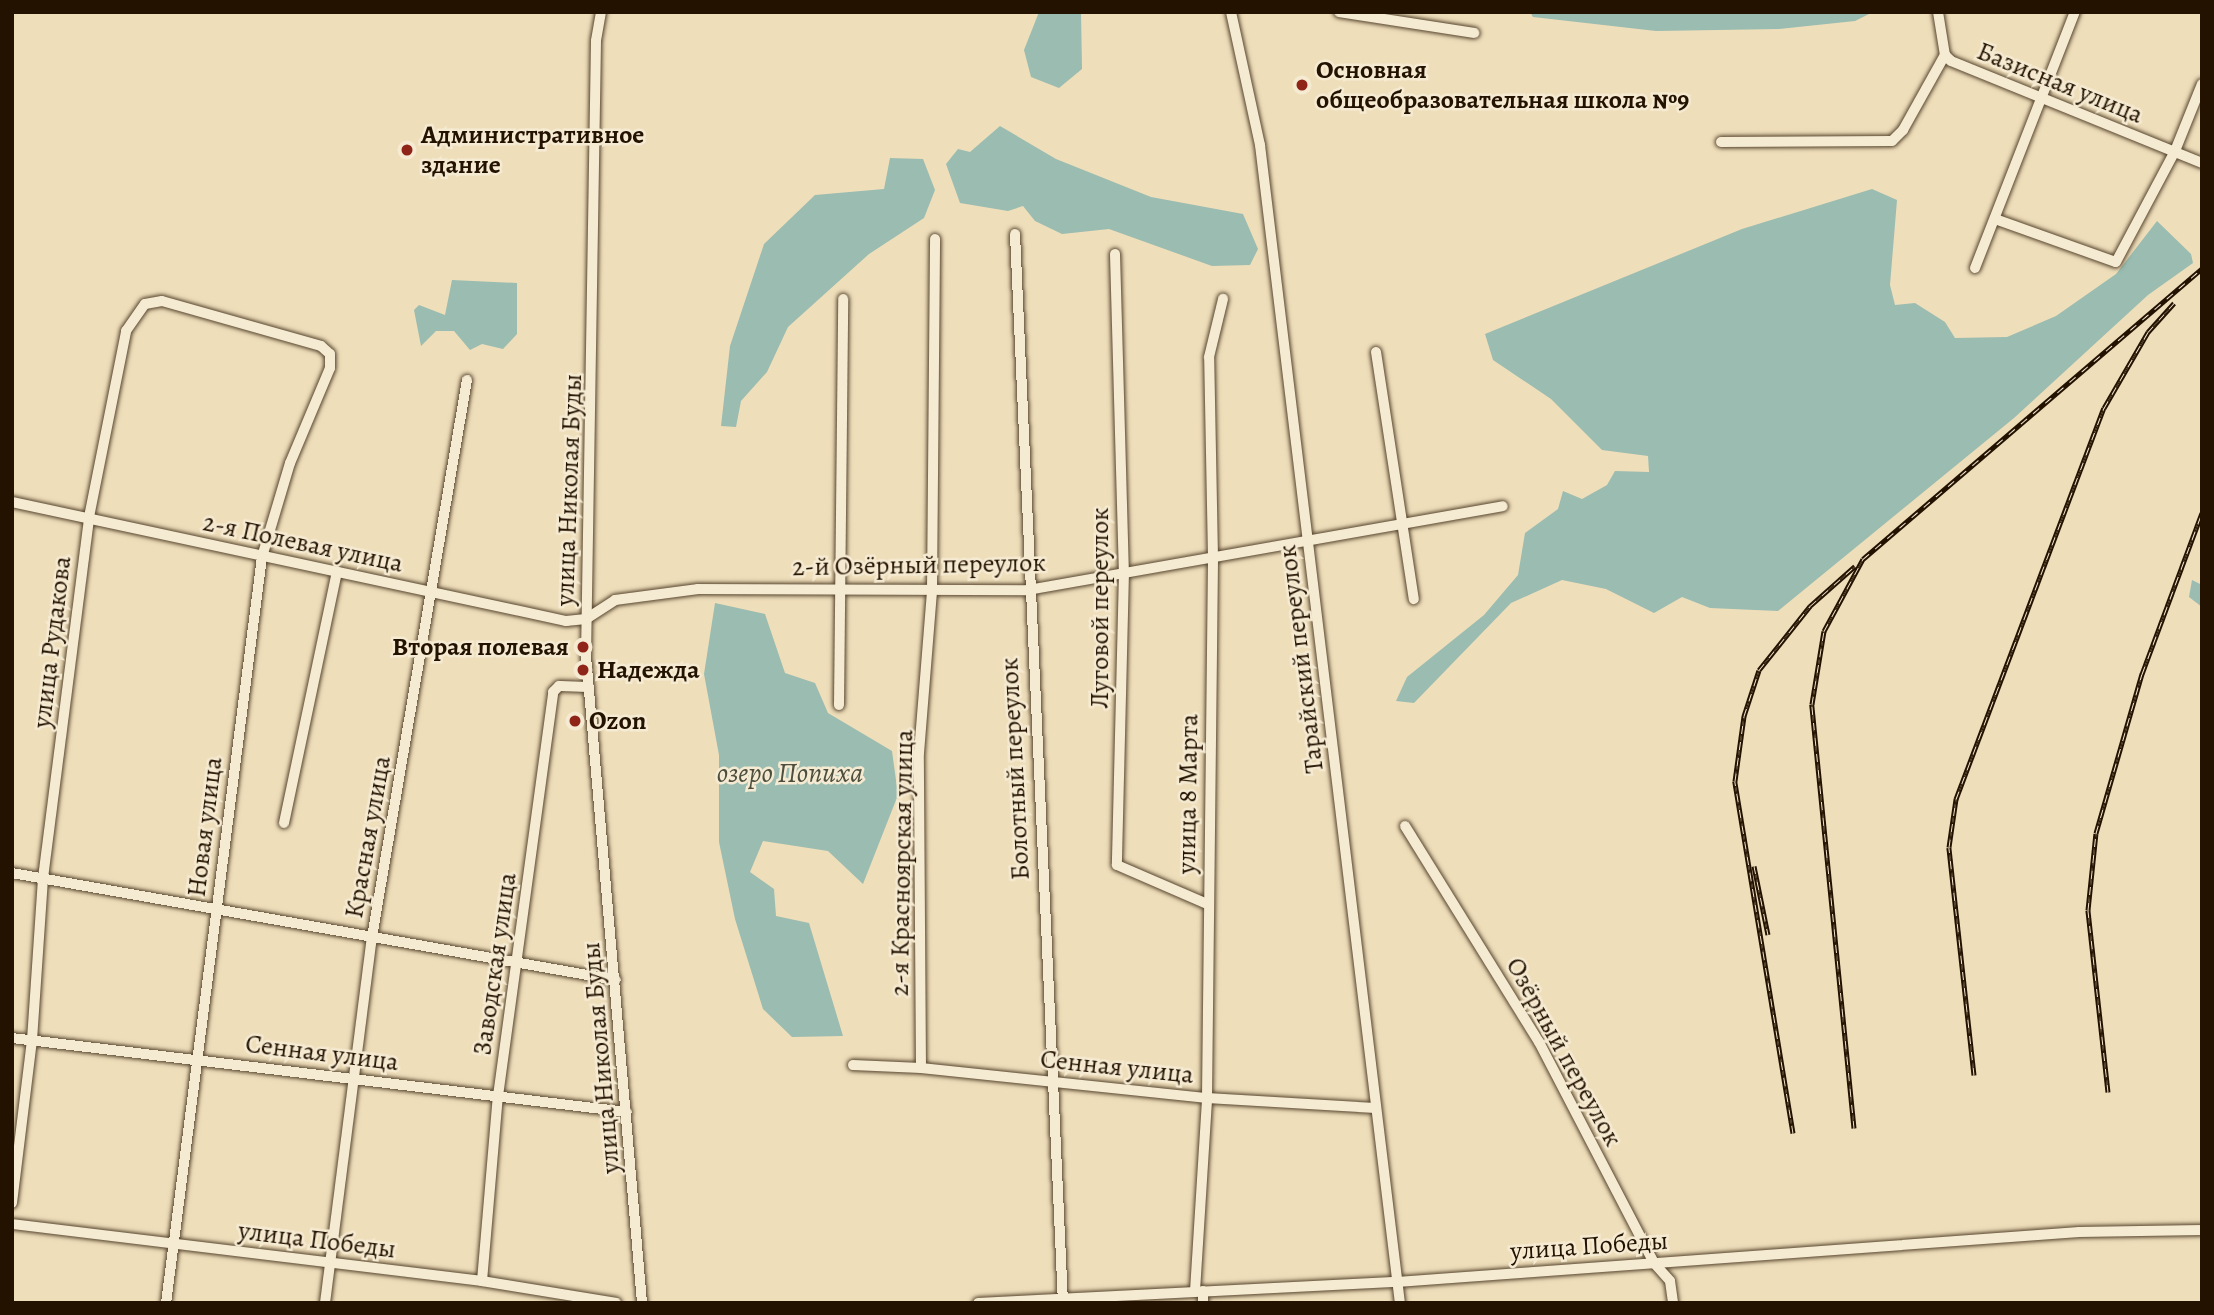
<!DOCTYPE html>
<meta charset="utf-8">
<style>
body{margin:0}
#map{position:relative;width:2214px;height:1315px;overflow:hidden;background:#efdeba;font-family:Alegreya,serif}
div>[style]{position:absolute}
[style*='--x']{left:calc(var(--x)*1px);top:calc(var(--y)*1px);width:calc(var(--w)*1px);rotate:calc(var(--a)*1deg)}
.water>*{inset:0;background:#9abcb1}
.roads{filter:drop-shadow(0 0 2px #56452e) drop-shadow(0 0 2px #56452e)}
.minor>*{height:10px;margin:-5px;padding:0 5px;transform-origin:5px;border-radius:5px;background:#f5ead2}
.rail>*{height:5px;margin-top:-2.5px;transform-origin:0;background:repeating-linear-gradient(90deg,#f5ead2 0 8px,#231200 0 16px);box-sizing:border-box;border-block:2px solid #231200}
.dots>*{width:19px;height:19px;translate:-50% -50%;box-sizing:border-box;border:4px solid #f5ead2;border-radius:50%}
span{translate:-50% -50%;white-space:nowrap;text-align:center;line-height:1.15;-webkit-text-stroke:5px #f5ead2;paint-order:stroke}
.poi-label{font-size:26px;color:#231200;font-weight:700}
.left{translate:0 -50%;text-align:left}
.right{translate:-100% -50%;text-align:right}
.street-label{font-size:26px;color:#231200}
.water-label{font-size:28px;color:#4d4e3e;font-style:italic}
.frame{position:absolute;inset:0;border:14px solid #231200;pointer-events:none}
</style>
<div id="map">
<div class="water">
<i style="clip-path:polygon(1039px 12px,1081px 12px,1082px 69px,1059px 88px,1031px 77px,1024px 50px)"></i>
<i style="clip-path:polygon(1530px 12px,1873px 12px,1855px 21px,1779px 29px,1656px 31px,1533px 17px)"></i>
<i style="clip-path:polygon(1000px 126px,1056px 159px,1151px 197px,1243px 214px,1258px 249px,1250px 265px,1212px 266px,1109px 229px,1062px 234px,1035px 221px,1023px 206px,1008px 211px,960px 203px,946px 164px,958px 149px,970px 152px)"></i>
<i style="clip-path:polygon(890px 158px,923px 159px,935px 190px,924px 218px,869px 254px,788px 327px,767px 372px,741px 401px,736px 427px,721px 426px,730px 346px,764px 244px,815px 195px,884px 189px)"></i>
<i style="clip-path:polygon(1872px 189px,1897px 200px,1890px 285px,1895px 305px,1915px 303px,1945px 322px,1955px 338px,2007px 337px,2056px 316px,2116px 274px,2157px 221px,2191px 254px,2193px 263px,2148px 295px,2014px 418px,1778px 611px,1710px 608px,1682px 597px,1654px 613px,1606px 589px,1562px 580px,1511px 603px,1414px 703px,1396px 701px,1407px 677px,1484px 615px,1518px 575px,1525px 533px,1558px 509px,1563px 491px,1582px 499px,1607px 485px,1615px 471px,1649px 472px,1648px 456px,1602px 450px,1551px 399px,1493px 360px,1485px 334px,1742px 229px)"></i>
<i style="clip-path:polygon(452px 280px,517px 283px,517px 334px,503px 349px,482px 344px,470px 350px,454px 331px,436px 331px,421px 346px,414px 310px,419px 305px,445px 315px)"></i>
<i style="clip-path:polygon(2192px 580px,2202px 585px,2202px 607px,2189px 597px)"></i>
<i style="clip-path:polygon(715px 603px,765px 614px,785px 673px,815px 683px,828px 713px,892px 751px,898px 795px,863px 884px,828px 851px,763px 841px,750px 872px,774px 889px,776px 916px,809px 923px,843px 1036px,792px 1037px,763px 1009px,735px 919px,719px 842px,719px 755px,704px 674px)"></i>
</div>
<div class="roads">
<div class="minor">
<i style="--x:601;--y:12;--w:29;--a:100"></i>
<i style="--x:596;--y:41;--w:615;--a:90.93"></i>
<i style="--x:586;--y:656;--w:649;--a:85.05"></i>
<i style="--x:1231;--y:12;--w:136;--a:77.7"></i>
<i style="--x:1260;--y:145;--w:1166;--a:83.11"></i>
<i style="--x:1339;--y:12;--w:137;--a:8.8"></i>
<i style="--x:1938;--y:12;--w:44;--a:80.8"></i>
<i style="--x:1945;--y:55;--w:8;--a:45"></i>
<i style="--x:1951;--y:61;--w:271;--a:22.1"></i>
<i style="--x:1721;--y:142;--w:171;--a:-0.3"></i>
<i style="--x:1892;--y:141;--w:16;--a:-45"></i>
<i style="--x:1903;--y:130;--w:86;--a:-60.8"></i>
<i style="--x:1995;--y:219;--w:128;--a:19.6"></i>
<i style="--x:2116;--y:262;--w:126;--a:-62"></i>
<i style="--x:2175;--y:151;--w:72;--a:-68.1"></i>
<i style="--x:1015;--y:234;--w:1070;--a:87.43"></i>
<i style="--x:1115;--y:254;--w:318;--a:88.4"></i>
<i style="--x:1124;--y:572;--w:293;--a:91.4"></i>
<i style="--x:1117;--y:865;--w:98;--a:23.4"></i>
<i style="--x:1975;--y:268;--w:275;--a:-68.7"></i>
<i style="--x:1376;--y:352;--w:250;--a:81.3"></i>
<i style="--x:12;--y:502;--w:567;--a:12.12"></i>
<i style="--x:566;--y:621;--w:20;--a:-6"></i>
<i style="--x:586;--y:619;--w:35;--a:-33"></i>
<i style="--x:615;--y:600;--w:84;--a:-7.5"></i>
<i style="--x:698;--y:589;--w:330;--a:0.2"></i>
<i style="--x:1028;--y:590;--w:482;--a:-10"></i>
<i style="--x:839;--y:705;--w:406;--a:-89.4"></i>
<i style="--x:284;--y:823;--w:257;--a:-78.1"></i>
<i style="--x:1405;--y:826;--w:254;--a:58.2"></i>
<i style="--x:1539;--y:1042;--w:249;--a:62.5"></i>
<i style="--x:1654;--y:1263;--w:24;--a:48"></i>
<i style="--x:1670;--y:1281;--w:22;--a:82"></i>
<i style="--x:12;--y:873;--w:613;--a:10.05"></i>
<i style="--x:12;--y:1038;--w:619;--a:6.86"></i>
<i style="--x:853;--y:1065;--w:68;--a:2.5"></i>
<i style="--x:921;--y:1068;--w:288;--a:6"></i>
<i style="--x:1207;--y:1098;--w:169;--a:3.4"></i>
<i style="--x:921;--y:1068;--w:315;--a:-90.4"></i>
<i style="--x:919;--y:753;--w:164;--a:-85.4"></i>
<i style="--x:932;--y:590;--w:351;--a:-89.5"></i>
<i style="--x:12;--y:1203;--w:164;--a:-83"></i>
<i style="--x:32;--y:1040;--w:162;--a:-86.1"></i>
<i style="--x:43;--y:878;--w:364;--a:-82.7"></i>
<i style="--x:89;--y:517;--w:190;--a:-78.7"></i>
<i style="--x:126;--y:331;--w:33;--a:-55"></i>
<i style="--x:145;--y:304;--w:17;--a:-10"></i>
<i style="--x:162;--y:301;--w:165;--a:15.8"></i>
<i style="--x:321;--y:346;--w:12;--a:42"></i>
<i style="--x:330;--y:354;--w:14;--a:90"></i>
<i style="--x:330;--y:368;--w:103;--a:112.8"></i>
<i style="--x:290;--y:463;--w:98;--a:106.6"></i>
<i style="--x:262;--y:557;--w:752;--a:97.33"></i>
<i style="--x:12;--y:1224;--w:473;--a:6.9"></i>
<i style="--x:482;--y:1281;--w:136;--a:9.3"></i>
<i style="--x:482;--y:1281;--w:186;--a:-85.1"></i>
<i style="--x:498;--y:1096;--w:408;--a:-82.2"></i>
<i style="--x:553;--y:692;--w:8;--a:-45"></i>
<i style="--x:559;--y:686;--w:30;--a:2"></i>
<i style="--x:1195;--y:1291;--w:193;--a:-86.4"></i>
<i style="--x:1207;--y:1098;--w:541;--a:-89.36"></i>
<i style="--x:1213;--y:557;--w:200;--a:-91.1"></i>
<i style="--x:1209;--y:357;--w:60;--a:-76.4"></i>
<i style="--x:325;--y:1303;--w:369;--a:-82.7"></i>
<i style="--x:372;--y:937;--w:565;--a:-80.32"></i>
<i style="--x:978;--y:1303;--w:420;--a:-2.9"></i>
<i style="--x:1397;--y:1282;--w:684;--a:-4.19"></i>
<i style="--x:2079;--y:1232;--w:123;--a:-0.9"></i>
<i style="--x:1203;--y:1303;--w:12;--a:-90"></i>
</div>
</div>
<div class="rail">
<i style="--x:1754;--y:866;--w:70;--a:78.5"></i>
<i style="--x:1974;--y:1075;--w:229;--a:-96.3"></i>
<i style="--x:1949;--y:847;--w:49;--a:-81.7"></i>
<i style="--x:1956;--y:799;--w:418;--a:-69.3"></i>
<i style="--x:2104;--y:408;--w:88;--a:-59.9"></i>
<i style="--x:2148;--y:332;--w:39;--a:-48"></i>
<i style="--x:2108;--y:1092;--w:183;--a:-96.3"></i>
<i style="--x:2088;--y:910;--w:77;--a:-84.1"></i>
<i style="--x:2096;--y:833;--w:166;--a:-73.9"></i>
<i style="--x:2142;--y:674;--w:172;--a:-69.6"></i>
<i style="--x:1854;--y:1128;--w:426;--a:-95.7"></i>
<i style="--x:1812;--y:704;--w:74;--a:-80.7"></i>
<i style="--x:1824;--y:631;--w:82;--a:-61.6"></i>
<i style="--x:1863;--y:559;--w:447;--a:-40.6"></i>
<i style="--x:1793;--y:1133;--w:357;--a:-99.4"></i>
<i style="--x:1735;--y:781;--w:66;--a:-82.1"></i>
<i style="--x:1744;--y:716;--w:48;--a:-71.9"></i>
<i style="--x:1759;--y:670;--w:82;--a:-51.4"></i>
<i style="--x:1810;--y:606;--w:60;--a:-41.6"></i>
</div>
<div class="dots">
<i style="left:1302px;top:85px;background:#8f2418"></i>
<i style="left:407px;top:150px;background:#8f2418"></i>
<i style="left:583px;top:647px;background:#8f2418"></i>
<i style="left:583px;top:670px;background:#8f2418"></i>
<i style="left:575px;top:721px;background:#8f2418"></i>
</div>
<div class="poi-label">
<span class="left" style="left:1316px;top:85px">Основная<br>общеобразовательная школа №9</span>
<span class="left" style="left:421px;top:150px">Административное<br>здание</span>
<span class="right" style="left:569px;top:647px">Вторая полевая</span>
<span class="left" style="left:597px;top:670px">Надежда</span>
<span class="left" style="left:589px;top:721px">Ozon</span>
</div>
<div class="street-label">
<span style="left:2060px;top:83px;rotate:22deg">Базисная улица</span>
<span style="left:569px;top:490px;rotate:-88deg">улица Николая Буды</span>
<span style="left:303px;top:543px;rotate:12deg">2-я Полевая улица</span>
<span style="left:919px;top:565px;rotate:-1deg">2-й Озёрный переулок</span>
<span style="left:1100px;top:608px;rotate:-90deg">Луговой переулок</span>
<span style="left:52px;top:642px;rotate:-83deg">улица Рудакова</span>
<span style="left:1301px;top:659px;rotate:-97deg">Тарайский переулок</span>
<span style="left:1015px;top:769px;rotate:-93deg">Болотный переулок</span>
<span style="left:1188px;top:794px;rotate:-89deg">улица 8 Марта</span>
<span style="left:205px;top:827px;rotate:-83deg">Новая улица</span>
<span style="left:368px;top:837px;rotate:-80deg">Красная улица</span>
<span style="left:902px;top:863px;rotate:-89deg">2-я Красноярская улица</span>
<span style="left:495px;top:964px;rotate:-82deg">Заводская улица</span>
<span style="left:1564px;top:1052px;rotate:61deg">Озёрный переулок</span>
<span style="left:322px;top:1053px;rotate:7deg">Сенная улица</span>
<span style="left:601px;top:1058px;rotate:-95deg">улица Николая Буды</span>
<span style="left:1117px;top:1067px;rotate:6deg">Сенная улица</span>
<span style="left:317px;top:1240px;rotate:7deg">улица Победы</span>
<span style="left:1589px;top:1246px;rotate:-4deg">улица Победы</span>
</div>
<div class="water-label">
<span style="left:790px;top:773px">озеро Попиха</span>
</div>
<div class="frame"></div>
</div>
